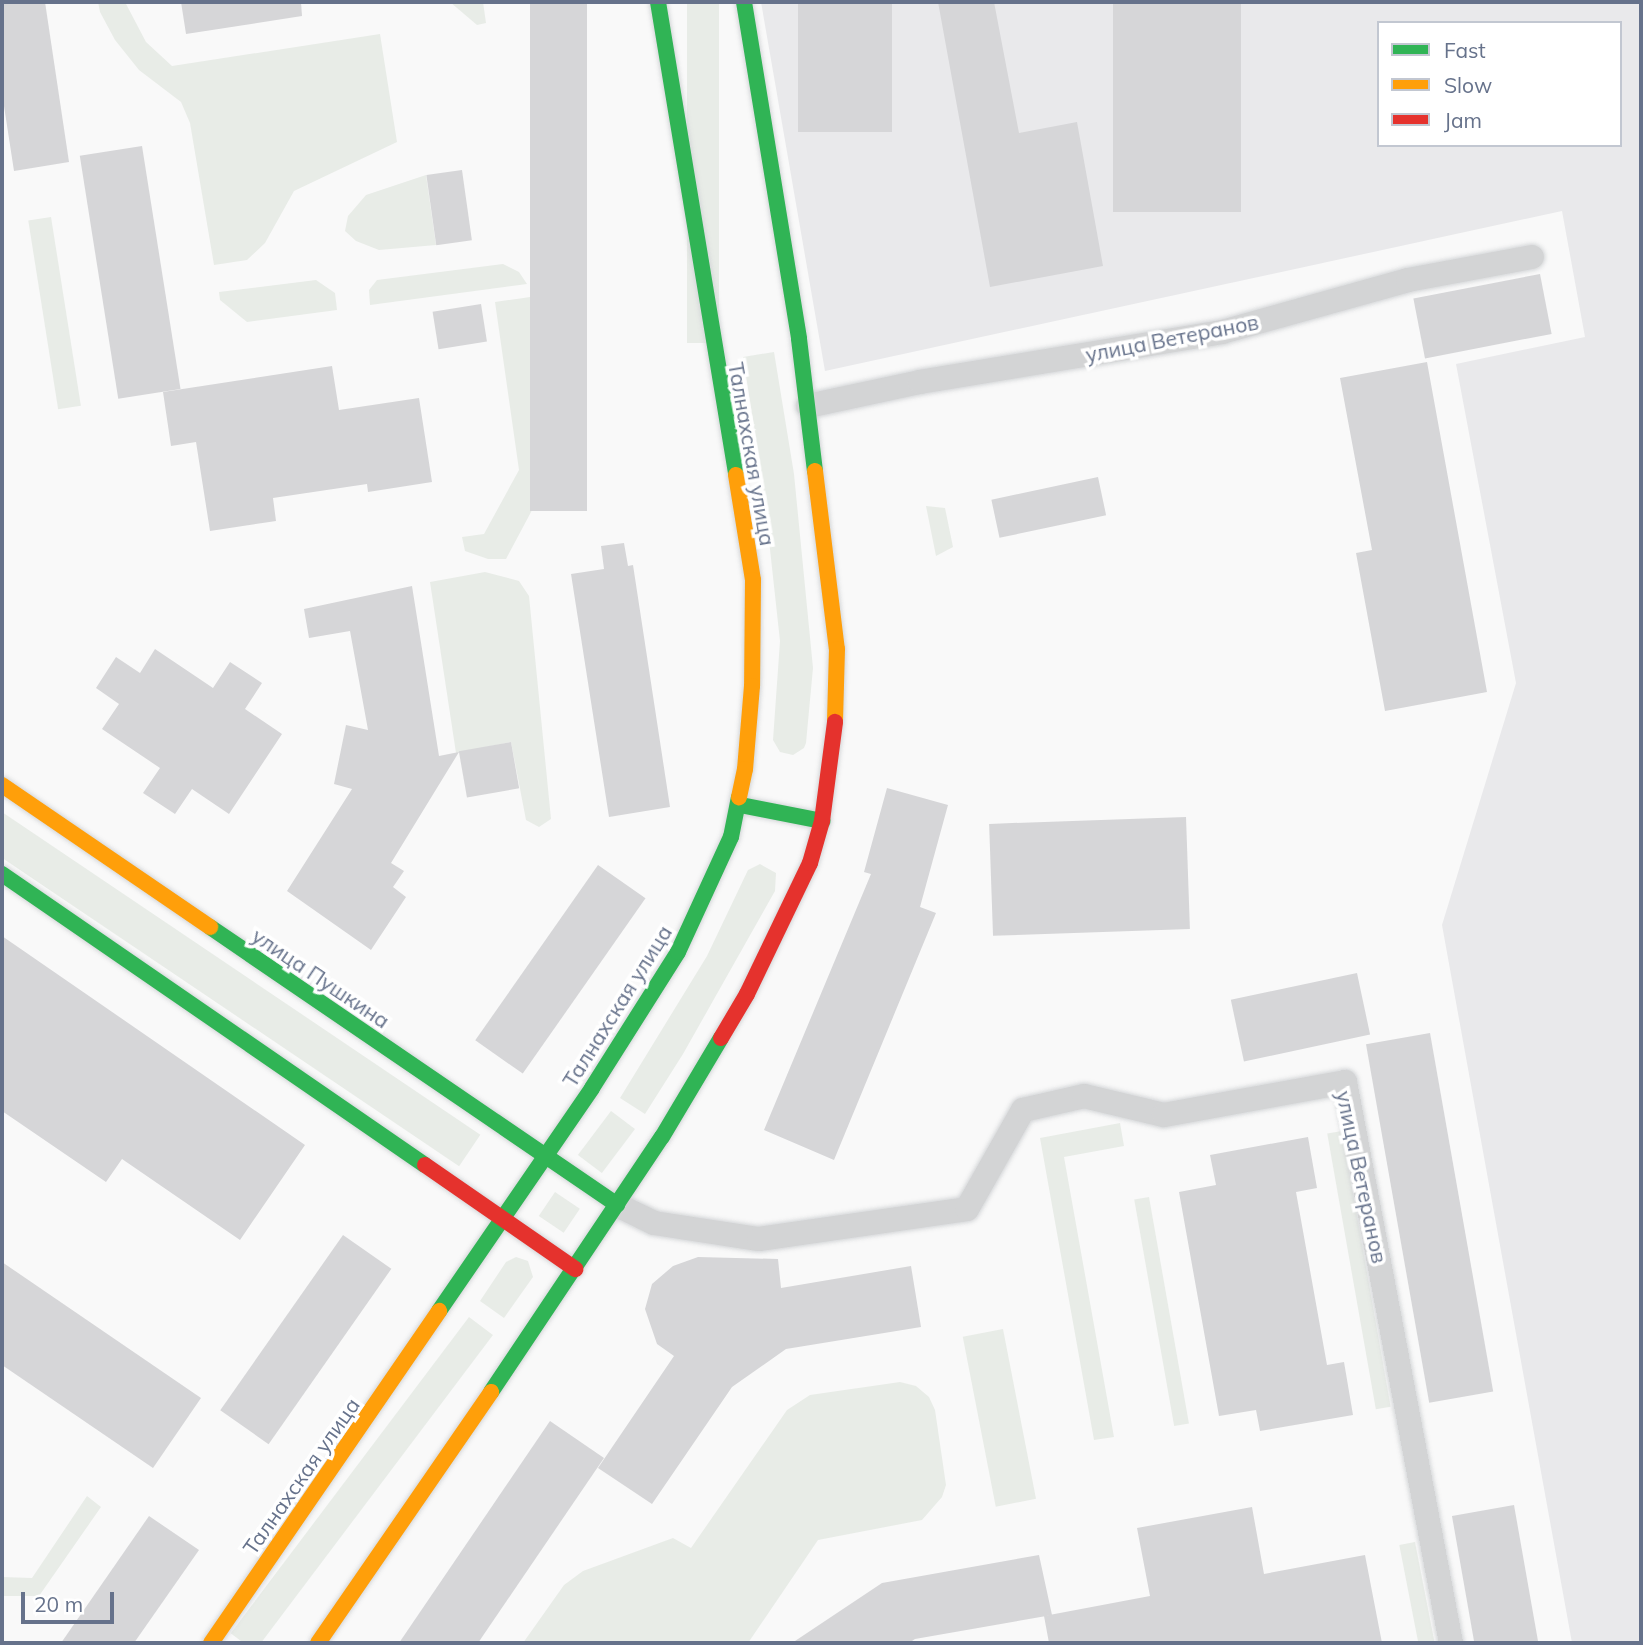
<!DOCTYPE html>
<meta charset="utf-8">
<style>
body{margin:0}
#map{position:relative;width:1643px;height:1645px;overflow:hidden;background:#f9f9f9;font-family:Mulish,sans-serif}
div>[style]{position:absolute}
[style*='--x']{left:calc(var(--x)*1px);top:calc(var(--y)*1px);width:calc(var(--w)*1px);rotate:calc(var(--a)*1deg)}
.built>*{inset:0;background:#e9e9eb}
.green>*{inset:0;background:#e8ece7;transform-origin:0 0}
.building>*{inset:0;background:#d6d6d8;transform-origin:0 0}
.roads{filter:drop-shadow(0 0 2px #d5d7d9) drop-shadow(0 0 2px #d5d7d9)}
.street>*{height:24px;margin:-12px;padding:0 12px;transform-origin:12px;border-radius:12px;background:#d3d4d5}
.fast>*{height:16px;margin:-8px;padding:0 8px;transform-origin:8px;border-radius:8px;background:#30b455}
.slow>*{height:16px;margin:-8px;padding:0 8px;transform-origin:8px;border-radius:8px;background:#ff9f0a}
.jam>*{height:16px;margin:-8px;padding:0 8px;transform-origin:8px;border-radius:8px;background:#e5322d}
span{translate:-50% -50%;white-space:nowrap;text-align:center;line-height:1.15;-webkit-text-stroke:7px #fff;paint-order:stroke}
.street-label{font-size:21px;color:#66728b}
.frame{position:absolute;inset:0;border:4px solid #66728b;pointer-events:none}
.legend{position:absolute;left:1377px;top:21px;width:245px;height:126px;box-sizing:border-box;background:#fff;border:2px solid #c2c7d1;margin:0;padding:9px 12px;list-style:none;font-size:21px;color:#66728b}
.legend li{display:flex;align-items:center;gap:14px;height:35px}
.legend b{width:35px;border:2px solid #c2c7d1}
.scale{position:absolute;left:21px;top:1592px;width:93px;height:32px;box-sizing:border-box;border:4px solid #66728b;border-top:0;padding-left:9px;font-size:21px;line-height:24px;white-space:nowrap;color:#66728b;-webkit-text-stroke:5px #fff;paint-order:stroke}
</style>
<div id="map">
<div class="built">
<i style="clip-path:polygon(evenodd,761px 2px,1641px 2px,1641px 1643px,1572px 1643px,1442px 925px,1516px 683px,1456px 364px,1585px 337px,1562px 211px,825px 371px,761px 2px,1379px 23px,1620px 23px,1620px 145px,1379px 145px,1379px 23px)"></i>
</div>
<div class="green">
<i style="clip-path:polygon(98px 2px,125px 2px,146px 42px,172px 66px,380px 34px,397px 142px,294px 191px,265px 243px,247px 260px,214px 265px,190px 123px,181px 102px,139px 70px,115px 40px,100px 12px)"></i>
<i style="clip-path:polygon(450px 2px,483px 2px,486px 23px,477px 25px)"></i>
<i style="left:687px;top:2px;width:32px;height:341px"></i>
<i style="clip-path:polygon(426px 175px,436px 245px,379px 250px,356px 241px,345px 231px,348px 216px,366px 195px)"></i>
<i style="left:51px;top:217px;width:191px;height:23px;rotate:81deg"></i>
<i style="clip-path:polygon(503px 264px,519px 272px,527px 284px,370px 305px,369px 290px,377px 280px)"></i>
<i style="clip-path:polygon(316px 280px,335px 293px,337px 310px,247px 322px,220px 300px,219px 292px)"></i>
<i style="clip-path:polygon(530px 297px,555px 467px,506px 559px,488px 559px,465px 551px,462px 537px,484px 534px,519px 470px,495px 302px)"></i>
<i style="clip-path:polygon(774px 352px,794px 474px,813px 668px,806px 743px,804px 748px,793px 755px,780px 752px,773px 740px,780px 641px,762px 476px,743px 357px)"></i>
<i style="clip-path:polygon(926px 506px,945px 508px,953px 547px,936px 556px)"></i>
<i style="clip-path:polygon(485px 572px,519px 581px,529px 596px,551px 819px,539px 827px,526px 820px,511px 742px,456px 753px,430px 582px)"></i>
<i style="left:2px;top:812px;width:577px;height:38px;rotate:34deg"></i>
<i style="clip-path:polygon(760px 864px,776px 873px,775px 891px,683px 1054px,645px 1114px,620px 1098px,707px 956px,748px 870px)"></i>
<i style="left:611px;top:1111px;width:30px;height:55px;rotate:37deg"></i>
<i style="clip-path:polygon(1120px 1123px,1124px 1146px,1064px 1157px,1114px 1437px,1094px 1440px,1040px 1138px)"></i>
<i style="left:1342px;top:1131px;width:280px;height:15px;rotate:80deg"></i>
<i style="left:555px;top:1192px;width:30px;height:29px;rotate:34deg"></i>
<i style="left:1149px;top:1197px;width:230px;height:15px;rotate:80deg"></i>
<i style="clip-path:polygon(516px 1257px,528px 1261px,533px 1277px,504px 1318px,480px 1301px,506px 1262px)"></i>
<i style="left:469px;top:1317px;width:30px;height:396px;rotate:37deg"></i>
<i style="left:1003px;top:1329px;width:173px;height:41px;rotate:79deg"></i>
<i style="clip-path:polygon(900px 1382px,916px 1386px,929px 1397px,935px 1410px,946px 1485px,942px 1497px,922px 1520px,818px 1540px,748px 1643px,523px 1643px,564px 1585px,583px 1571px,673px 1538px,691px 1548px,787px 1410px,810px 1395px)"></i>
<i style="clip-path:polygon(87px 1496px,101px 1507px,39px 1596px,2px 1596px,2px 1577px,32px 1578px)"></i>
<i style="left:1415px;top:1542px;width:103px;height:16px;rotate:79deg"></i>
</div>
<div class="building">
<i style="clip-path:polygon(2px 2px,45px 2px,69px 162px,14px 171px,2px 93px)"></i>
<i style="clip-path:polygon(181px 2px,301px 2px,302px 16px,186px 34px)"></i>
<i style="left:530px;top:2px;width:57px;height:509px"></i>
<i style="left:798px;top:2px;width:94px;height:130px"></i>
<i style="clip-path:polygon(938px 2px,994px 2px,1019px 133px,1077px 122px,1103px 266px,990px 287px)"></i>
<i style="left:1113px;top:2px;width:128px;height:210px"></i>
<i style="left:142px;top:146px;width:246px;height:63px;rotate:81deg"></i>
<i style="left:462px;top:170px;width:71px;height:36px;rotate:82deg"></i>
<i style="left:1540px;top:274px;width:61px;height:129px;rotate:79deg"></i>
<i style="left:481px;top:304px;width:38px;height:49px;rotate:81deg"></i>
<i style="clip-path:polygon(1427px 362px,1487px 692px,1385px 711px,1356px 553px,1372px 550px,1340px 378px)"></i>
<i style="clip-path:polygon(332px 366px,339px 410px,419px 398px,432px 482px,368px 492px,367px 484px,273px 498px,276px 521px,210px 531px,196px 442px,171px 446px,163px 392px)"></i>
<i style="left:1098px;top:477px;width:39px;height:109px;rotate:78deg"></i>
<i style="clip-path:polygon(624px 543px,628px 566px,633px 565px,670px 807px,609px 817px,571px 574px,604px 569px,601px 546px)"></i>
<i style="clip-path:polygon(412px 586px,439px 756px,459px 752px,391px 863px,404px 871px,393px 887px,406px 897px,371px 950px,287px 891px,352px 789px,334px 784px,346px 725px,368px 730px,350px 631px,309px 638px,304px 609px)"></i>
<i style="clip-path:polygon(155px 649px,213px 688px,230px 662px,262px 683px,245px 709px,282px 734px,229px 814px,192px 789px,175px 814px,143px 793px,160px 768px,102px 729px,119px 704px,96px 688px,116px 657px,140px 673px)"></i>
<i style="left:511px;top:742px;width:47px;height:53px;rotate:80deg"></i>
<i style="clip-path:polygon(887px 788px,948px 805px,920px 907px,936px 913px,834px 1160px,764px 1130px,871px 874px,864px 872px)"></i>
<i style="left:1186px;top:817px;width:112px;height:197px;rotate:88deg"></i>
<i style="left:598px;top:865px;width:58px;height:214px;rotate:35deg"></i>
<i style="clip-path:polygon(2px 936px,305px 1145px,240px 1240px,122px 1159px,106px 1182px,2px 1111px)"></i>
<i style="left:1357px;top:973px;width:63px;height:129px;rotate:78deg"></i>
<i style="left:1430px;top:1033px;width:364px;height:65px;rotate:80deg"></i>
<i style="clip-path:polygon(1308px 1137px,1317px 1188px,1296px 1192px,1327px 1365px,1344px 1362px,1353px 1415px,1260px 1431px,1256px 1410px,1219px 1416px,1179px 1192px,1216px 1185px,1210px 1155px)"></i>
<i style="left:343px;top:1235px;width:59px;height:214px;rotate:35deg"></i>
<i style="clip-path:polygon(698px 1257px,778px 1259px,781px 1288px,911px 1266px,921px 1327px,786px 1349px,732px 1387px,652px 1504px,598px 1468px,674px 1356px,657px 1344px,645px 1309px,652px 1284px,673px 1266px)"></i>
<i style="clip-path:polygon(2px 1262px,201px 1398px,153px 1468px,2px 1365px)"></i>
<i style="clip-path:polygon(550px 1421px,604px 1458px,478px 1643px,399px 1643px)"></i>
<i style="left:1514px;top:1505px;width:140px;height:63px;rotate:80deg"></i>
<i style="clip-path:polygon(1252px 1507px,1264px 1574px,1365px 1555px,1382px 1643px,1049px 1643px,1044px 1616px,1150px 1596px,1137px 1528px)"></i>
<i style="clip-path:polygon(149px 1516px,199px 1550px,134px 1643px,61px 1643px)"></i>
<i style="clip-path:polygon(1039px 1555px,1052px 1615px,915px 1639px,909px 1643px,792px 1643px,882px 1583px)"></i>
</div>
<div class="roads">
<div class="street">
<i style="--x:808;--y:406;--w:115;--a:-12.1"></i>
<i style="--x:920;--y:382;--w:306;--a:-9.4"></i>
<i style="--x:1222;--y:332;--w:193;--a:-15.6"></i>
<i style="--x:1408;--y:280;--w:126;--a:-10.5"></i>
<i style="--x:617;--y:1205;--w:41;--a:25.9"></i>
<i style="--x:654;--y:1223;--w:106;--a:8.7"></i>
<i style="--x:759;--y:1239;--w:210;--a:-8.2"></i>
<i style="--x:967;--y:1209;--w:114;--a:-60.5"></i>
<i style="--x:1023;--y:1110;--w:63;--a:-12.9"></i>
<i style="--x:1084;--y:1096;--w:82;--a:13.4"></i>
<i style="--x:1164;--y:1115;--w:184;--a:-10.3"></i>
<i style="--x:1345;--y:1082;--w:571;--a:79.3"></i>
</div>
<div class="fast">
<i style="--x:658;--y:2;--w:479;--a:80.6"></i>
<i style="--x:744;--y:2;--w:341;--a:80.7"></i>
<i style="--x:799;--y:339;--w:133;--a:83.1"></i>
<i style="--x:740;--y:805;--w:84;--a:11"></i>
<i style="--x:2;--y:874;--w:513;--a:34.53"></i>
<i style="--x:210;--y:927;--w:493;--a:34.3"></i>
<i style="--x:439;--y:1311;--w:270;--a:-55.5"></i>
<i style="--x:592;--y:1088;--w:161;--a:-57.7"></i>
<i style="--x:678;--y:952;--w:127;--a:-65.3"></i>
<i style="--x:731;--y:837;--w:41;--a:-78.7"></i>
<i style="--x:491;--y:1392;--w:307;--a:-56.2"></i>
<i style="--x:662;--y:1137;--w:115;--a:-59.2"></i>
</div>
<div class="slow">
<i style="--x:815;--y:471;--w:179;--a:83"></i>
<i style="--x:837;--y:649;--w:73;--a:91.6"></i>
<i style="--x:736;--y:475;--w:106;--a:80.8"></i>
<i style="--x:753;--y:580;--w:106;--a:90.5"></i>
<i style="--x:752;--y:686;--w:83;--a:94.8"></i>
<i style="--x:745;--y:769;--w:29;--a:102"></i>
<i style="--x:2;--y:785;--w:252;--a:34.3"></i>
<i style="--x:211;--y:1643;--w:403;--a:-55.5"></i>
<i style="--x:318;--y:1643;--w:305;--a:-55.4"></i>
</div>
<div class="jam">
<i style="--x:721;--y:1038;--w:51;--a:-59.4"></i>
<i style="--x:747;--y:994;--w:145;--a:-64.3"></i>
<i style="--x:810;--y:863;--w:44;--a:-74.1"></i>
<i style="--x:822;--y:821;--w:100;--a:-82.5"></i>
<i style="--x:425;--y:1165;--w:183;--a:34.7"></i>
</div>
</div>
<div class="street-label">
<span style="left:1172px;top:338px;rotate:-11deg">улица Ветеранов</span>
<span style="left:752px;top:454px;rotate:80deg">Талнахская улица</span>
<span style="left:321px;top:978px;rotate:34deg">улица Пушкина</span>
<span style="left:617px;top:1006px;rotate:-58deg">Талнахская улица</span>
<span style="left:1362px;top:1177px;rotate:78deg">улица Ветеранов</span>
<span style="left:301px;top:1476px;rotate:-55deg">Талнахская улица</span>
</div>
<div class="frame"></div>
<ul class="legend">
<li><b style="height:9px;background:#30b455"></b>Fast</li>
<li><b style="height:9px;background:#ff9f0a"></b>Slow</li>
<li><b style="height:9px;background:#e5322d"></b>Jam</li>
</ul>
<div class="scale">20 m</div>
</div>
